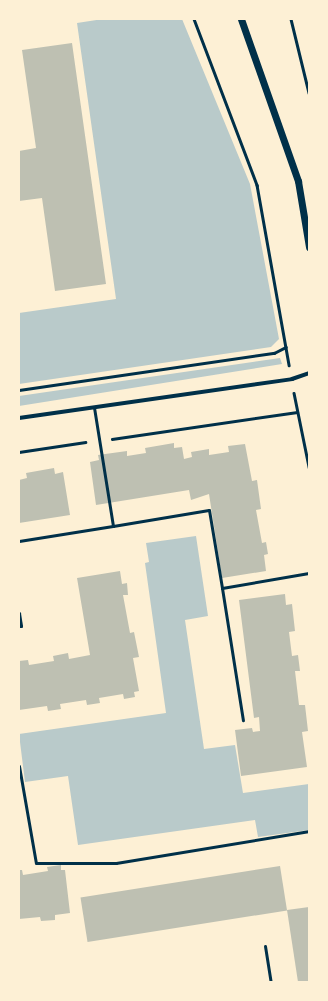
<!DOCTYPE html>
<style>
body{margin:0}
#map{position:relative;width:328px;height:1001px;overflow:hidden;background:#fdf0d5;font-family:Roboto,sans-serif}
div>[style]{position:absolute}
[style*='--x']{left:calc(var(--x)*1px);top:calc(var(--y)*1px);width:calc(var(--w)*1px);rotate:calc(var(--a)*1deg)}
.green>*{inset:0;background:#b9caca}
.building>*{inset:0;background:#bec0b2;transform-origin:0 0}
.path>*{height:2.5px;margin:-1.25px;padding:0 1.25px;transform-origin:1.25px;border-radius:1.25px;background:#003049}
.service>*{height:3px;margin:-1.5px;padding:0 1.5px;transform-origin:1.5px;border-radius:1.5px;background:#003049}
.minor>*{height:4px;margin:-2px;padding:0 2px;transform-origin:2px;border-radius:2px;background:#003049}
.tertiary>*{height:7px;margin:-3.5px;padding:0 3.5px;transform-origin:3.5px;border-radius:3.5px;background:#003049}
span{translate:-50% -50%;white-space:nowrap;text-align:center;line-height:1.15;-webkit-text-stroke:4px #fdf0d5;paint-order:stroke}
.frame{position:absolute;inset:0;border:20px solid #fdf0d5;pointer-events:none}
</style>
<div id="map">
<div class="green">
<i style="clip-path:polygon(103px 19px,182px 19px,250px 184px,279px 339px,271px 347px,19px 384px,19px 313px,116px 299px,77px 23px)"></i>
<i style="clip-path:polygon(280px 358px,282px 364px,19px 406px,19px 396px)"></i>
<i style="clip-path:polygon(196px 536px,208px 616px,185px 620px,204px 749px,235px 745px,243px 793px,309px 784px,309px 830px,258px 837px,255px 820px,78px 845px,68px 776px,25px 782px,19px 734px,166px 713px,145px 563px,149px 562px,146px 543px)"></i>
</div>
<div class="building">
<i style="clip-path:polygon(72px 43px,106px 284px,55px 291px,42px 198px,19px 201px,19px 151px,36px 148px,22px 50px)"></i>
<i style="clip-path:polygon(174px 443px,174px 448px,182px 447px,184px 459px,192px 457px,191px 452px,209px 449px,209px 455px,229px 452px,228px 446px,245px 444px,252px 481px,257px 480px,261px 509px,256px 510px,262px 543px,266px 542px,268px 554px,264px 555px,266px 571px,222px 578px,209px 494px,191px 500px,189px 490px,96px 505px,90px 462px,99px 460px,98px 455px,127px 451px,127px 456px,146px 453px,145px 448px)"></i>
<i style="clip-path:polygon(54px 468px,55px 474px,63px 472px,70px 515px,19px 523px,19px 480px,27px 478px,26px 473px)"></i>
<i style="clip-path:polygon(120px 571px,122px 584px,127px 583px,128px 595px,123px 595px,130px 633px,134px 632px,139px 657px,133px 658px,139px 691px,134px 692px,135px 697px,124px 699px,123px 694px,99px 698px,100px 703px,87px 705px,86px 700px,60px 704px,61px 709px,48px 711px,47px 706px,19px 710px,19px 661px,28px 660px,29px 665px,54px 661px,53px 656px,68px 653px,69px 659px,90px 655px,77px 578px)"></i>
<i style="clip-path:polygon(285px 594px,286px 605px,292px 604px,295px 631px,289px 632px,292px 656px,298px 655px,300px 671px,295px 671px,299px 705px,305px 705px,308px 731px,302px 732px,307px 767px,241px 776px,235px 730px,252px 728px,253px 732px,260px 731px,259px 717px,254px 718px,239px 600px)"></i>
<i style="clip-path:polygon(61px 865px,61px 870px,65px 870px,70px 913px,55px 915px,55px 920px,41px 921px,40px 917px,19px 919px,19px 870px,22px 870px,23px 875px,48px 871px,47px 867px)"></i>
<i style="left:280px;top:866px;width:45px;height:202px;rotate:81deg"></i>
<i style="clip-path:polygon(309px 907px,309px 982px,298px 982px,287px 910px)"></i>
</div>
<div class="path">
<i style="--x:194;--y:19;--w:178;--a:69.2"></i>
<i style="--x:257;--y:185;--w:183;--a:79.9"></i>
<i style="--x:291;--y:19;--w:76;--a:76.3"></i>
<i style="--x:19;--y:390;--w:258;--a:-8.3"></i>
<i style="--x:274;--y:353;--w:13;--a:-27"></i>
<i style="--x:294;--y:393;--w:76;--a:78.5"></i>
<i style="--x:112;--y:439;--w:187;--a:-8.3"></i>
<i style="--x:19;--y:452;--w:67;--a:-8.6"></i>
</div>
<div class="service">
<i style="--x:113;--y:526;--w:97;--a:-9.5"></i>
<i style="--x:209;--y:510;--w:79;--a:80.5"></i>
<i style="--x:222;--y:588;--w:88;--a:-9.8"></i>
<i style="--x:19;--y:541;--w:95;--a:-9.1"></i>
<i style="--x:113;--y:526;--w:120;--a:-99.1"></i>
<i style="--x:222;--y:588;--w:134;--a:81"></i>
<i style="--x:19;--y:613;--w:13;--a:81"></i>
<i style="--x:21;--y:626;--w:2;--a:180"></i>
<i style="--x:19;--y:766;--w:98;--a:80.1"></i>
<i style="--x:36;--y:863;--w:80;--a:0"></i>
<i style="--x:116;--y:863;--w:196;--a:-9.4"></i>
<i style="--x:265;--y:946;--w:36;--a:81"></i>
</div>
<div class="minor">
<i style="--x:19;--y:418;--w:276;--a:-8.1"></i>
<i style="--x:292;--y:379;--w:18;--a:-19"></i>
</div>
<div class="tertiary">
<i style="--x:241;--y:19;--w:172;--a:70.6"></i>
<i style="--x:298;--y:181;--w:67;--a:80.5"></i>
</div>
<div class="frame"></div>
</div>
